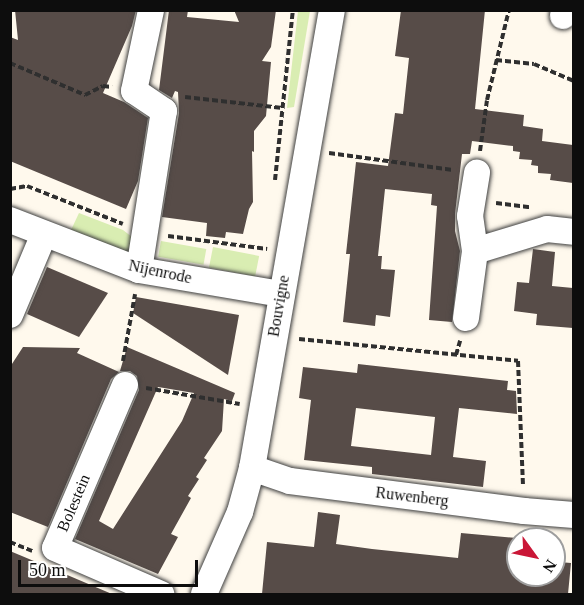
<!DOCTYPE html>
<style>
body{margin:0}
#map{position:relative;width:584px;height:605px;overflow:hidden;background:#fff9ed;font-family:Georgia,serif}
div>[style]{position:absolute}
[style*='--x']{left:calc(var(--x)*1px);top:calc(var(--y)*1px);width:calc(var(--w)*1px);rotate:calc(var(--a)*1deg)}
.green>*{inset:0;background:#d9edb2;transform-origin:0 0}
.building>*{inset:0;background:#574c48}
.path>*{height:4px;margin-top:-2px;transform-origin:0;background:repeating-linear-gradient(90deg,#2f2f2f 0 6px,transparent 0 9px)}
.roads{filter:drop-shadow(0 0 2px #404040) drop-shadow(0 0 2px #404040)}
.minor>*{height:26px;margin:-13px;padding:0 13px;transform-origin:13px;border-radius:13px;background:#fff}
span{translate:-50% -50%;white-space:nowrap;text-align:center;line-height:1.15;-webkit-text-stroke:6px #fff;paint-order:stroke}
.street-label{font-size:16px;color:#0d0d0d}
.frame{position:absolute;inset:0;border:12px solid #0d0d0d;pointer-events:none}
.north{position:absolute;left:506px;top:527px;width:60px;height:60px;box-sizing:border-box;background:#fff;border:2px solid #9e9e9e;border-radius:50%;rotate:123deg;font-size:16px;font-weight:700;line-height:24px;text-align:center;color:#0d0d0d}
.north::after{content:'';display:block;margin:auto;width:21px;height:27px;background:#ca1737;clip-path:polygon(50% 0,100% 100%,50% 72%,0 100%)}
.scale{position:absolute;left:18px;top:560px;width:180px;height:27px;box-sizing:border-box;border:3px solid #0d0d0d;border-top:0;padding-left:8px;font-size:18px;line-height:21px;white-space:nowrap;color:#0d0d0d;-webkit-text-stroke:4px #fff;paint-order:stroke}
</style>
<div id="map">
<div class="green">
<i style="clip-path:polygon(298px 11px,310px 11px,294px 107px,287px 108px)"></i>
<i style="clip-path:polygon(79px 213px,123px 230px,132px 237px,129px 253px,71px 230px)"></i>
<i style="left:161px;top:241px;width:46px;height:16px;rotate:10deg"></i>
<i style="left:213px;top:247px;width:47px;height:21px;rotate:11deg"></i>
</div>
<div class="building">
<i style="clip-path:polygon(15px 10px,136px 10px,132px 26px,103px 93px,124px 102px,148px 118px,138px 181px,126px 209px,10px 161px,10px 37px,18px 40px)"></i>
<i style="clip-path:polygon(169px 10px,188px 10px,187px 17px,239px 22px,234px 10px,276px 10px,271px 47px,262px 61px,271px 62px,266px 116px,254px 131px,254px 152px,252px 151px,253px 202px,249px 209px,243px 234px,226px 232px,225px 238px,206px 236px,207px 223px,162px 217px,179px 113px,178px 92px,175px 91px,172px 98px,159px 90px)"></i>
<i style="clip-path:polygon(401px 10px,485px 10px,475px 109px,524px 115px,523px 126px,543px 129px,542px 141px,573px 145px,573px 183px,550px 180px,551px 174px,538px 173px,538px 166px,531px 165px,532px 160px,519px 159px,520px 152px,513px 151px,513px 146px,472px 141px,470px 154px,462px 154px,455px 214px,455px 231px,460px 251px,452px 322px,429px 320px,437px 206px,431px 205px,432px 194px,385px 189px,378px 256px,382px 256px,381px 269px,395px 270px,390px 317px,376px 315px,375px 326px,343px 322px,350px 254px,346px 254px,356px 162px,388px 166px,395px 113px,403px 114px,409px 58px,395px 56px)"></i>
<i style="clip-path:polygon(533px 249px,555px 252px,552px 286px,573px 288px,573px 328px,536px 325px,537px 314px,514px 311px,517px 282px,529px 283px)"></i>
<i style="clip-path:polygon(47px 267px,108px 293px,79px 337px,27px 314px)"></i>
<i style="clip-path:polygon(136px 297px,239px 315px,228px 375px,133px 313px)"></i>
<i style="clip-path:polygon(23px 347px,80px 348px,77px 353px,119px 372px,111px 379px,48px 527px,10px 512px,10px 367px)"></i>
<i style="clip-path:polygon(evenodd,127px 347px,235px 393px,232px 401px,224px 399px,222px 431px,204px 458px,207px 460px,196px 477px,199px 479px,188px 496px,191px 498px,171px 534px,178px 537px,158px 574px,75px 539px,139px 390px,137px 376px,130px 371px,120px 371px,127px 347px,158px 387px,194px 393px,182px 421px,113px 529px,99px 521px,158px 387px)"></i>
<i style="clip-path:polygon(evenodd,358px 364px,508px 381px,507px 390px,516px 391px,517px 414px,459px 408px,453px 457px,486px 461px,483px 487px,372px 474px,372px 467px,304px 460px,311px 400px,299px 398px,303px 367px,357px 373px,358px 364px,356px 408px,435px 417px,431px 455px,351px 446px,356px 408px)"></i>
<i style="clip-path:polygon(318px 512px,340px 515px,336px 544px,372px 549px,458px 558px,461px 533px,517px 538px,518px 575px,554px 575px,554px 544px,562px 545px,559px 562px,571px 563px,568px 594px,262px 594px,267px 542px,314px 547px)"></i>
<i style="clip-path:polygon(10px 551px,72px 577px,112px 594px,10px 594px)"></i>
</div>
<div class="path">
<i style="--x:496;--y:60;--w:38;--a:6"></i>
<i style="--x:534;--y:64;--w:43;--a:23"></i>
<i style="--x:10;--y:63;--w:82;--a:23.1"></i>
<i style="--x:85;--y:95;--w:20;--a:-27"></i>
<i style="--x:103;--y:86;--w:9;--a:6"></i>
<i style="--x:185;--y:97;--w:98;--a:6.5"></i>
<i style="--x:480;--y:151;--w:51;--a:-82.2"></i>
<i style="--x:487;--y:100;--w:93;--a:-76.3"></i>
<i style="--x:329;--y:153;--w:125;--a:7.8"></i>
<i style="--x:275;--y:180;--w:171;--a:-84"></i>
<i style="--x:10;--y:189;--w:17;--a:-10"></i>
<i style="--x:27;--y:186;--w:103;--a:21.6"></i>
<i style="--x:496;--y:203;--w:34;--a:7"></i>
<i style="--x:168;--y:236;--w:100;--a:7.5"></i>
<i style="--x:299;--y:339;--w:220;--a:5.7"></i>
<i style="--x:518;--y:361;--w:126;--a:87.7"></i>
<i style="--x:456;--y:355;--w:15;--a:-74"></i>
<i style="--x:123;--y:361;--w:68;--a:-79.8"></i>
<i style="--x:146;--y:388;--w:95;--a:9.7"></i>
<i style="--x:10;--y:542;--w:24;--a:22"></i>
</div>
<div class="roads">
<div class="minor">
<i style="--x:563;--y:16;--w:6;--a:-81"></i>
<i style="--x:10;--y:220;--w:138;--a:21.2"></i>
<i style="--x:139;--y:270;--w:144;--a:9.6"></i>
<i style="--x:475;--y:251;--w:35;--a:-98"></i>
<i style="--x:470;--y:216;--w:44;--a:-80.8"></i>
<i style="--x:139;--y:270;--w:161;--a:-81.1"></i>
<i style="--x:164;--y:111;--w:36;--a:-146"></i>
<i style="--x:134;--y:91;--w:83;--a:-78.1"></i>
<i style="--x:10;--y:315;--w:88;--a:-67.2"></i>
<i style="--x:466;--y:318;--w:68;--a:-82.3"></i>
<i style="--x:475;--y:251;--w:75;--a:-17"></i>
<i style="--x:547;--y:229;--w:27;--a:6"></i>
<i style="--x:125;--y:385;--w:177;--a:113.2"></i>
<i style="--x:55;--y:548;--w:116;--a:23.5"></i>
<i style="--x:252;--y:468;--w:40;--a:18.9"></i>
<i style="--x:290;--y:481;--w:236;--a:7.3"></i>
<i style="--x:524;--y:511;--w:50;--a:4.6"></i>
<i style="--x:204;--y:594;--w:90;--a:-66.3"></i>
<i style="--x:240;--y:512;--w:46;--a:-74.7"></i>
<i style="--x:252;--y:468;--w:465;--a:-80.1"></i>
</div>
</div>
<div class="street-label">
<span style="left:160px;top:272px;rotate:12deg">Nijenrode</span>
<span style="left:279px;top:306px;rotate:-80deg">Bouvigne</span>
<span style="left:412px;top:497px;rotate:7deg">Ruwenberg</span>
<span style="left:74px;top:503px;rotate:-67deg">Bolestein</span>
</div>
<div class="frame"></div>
<div class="north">N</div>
<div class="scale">50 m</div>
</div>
